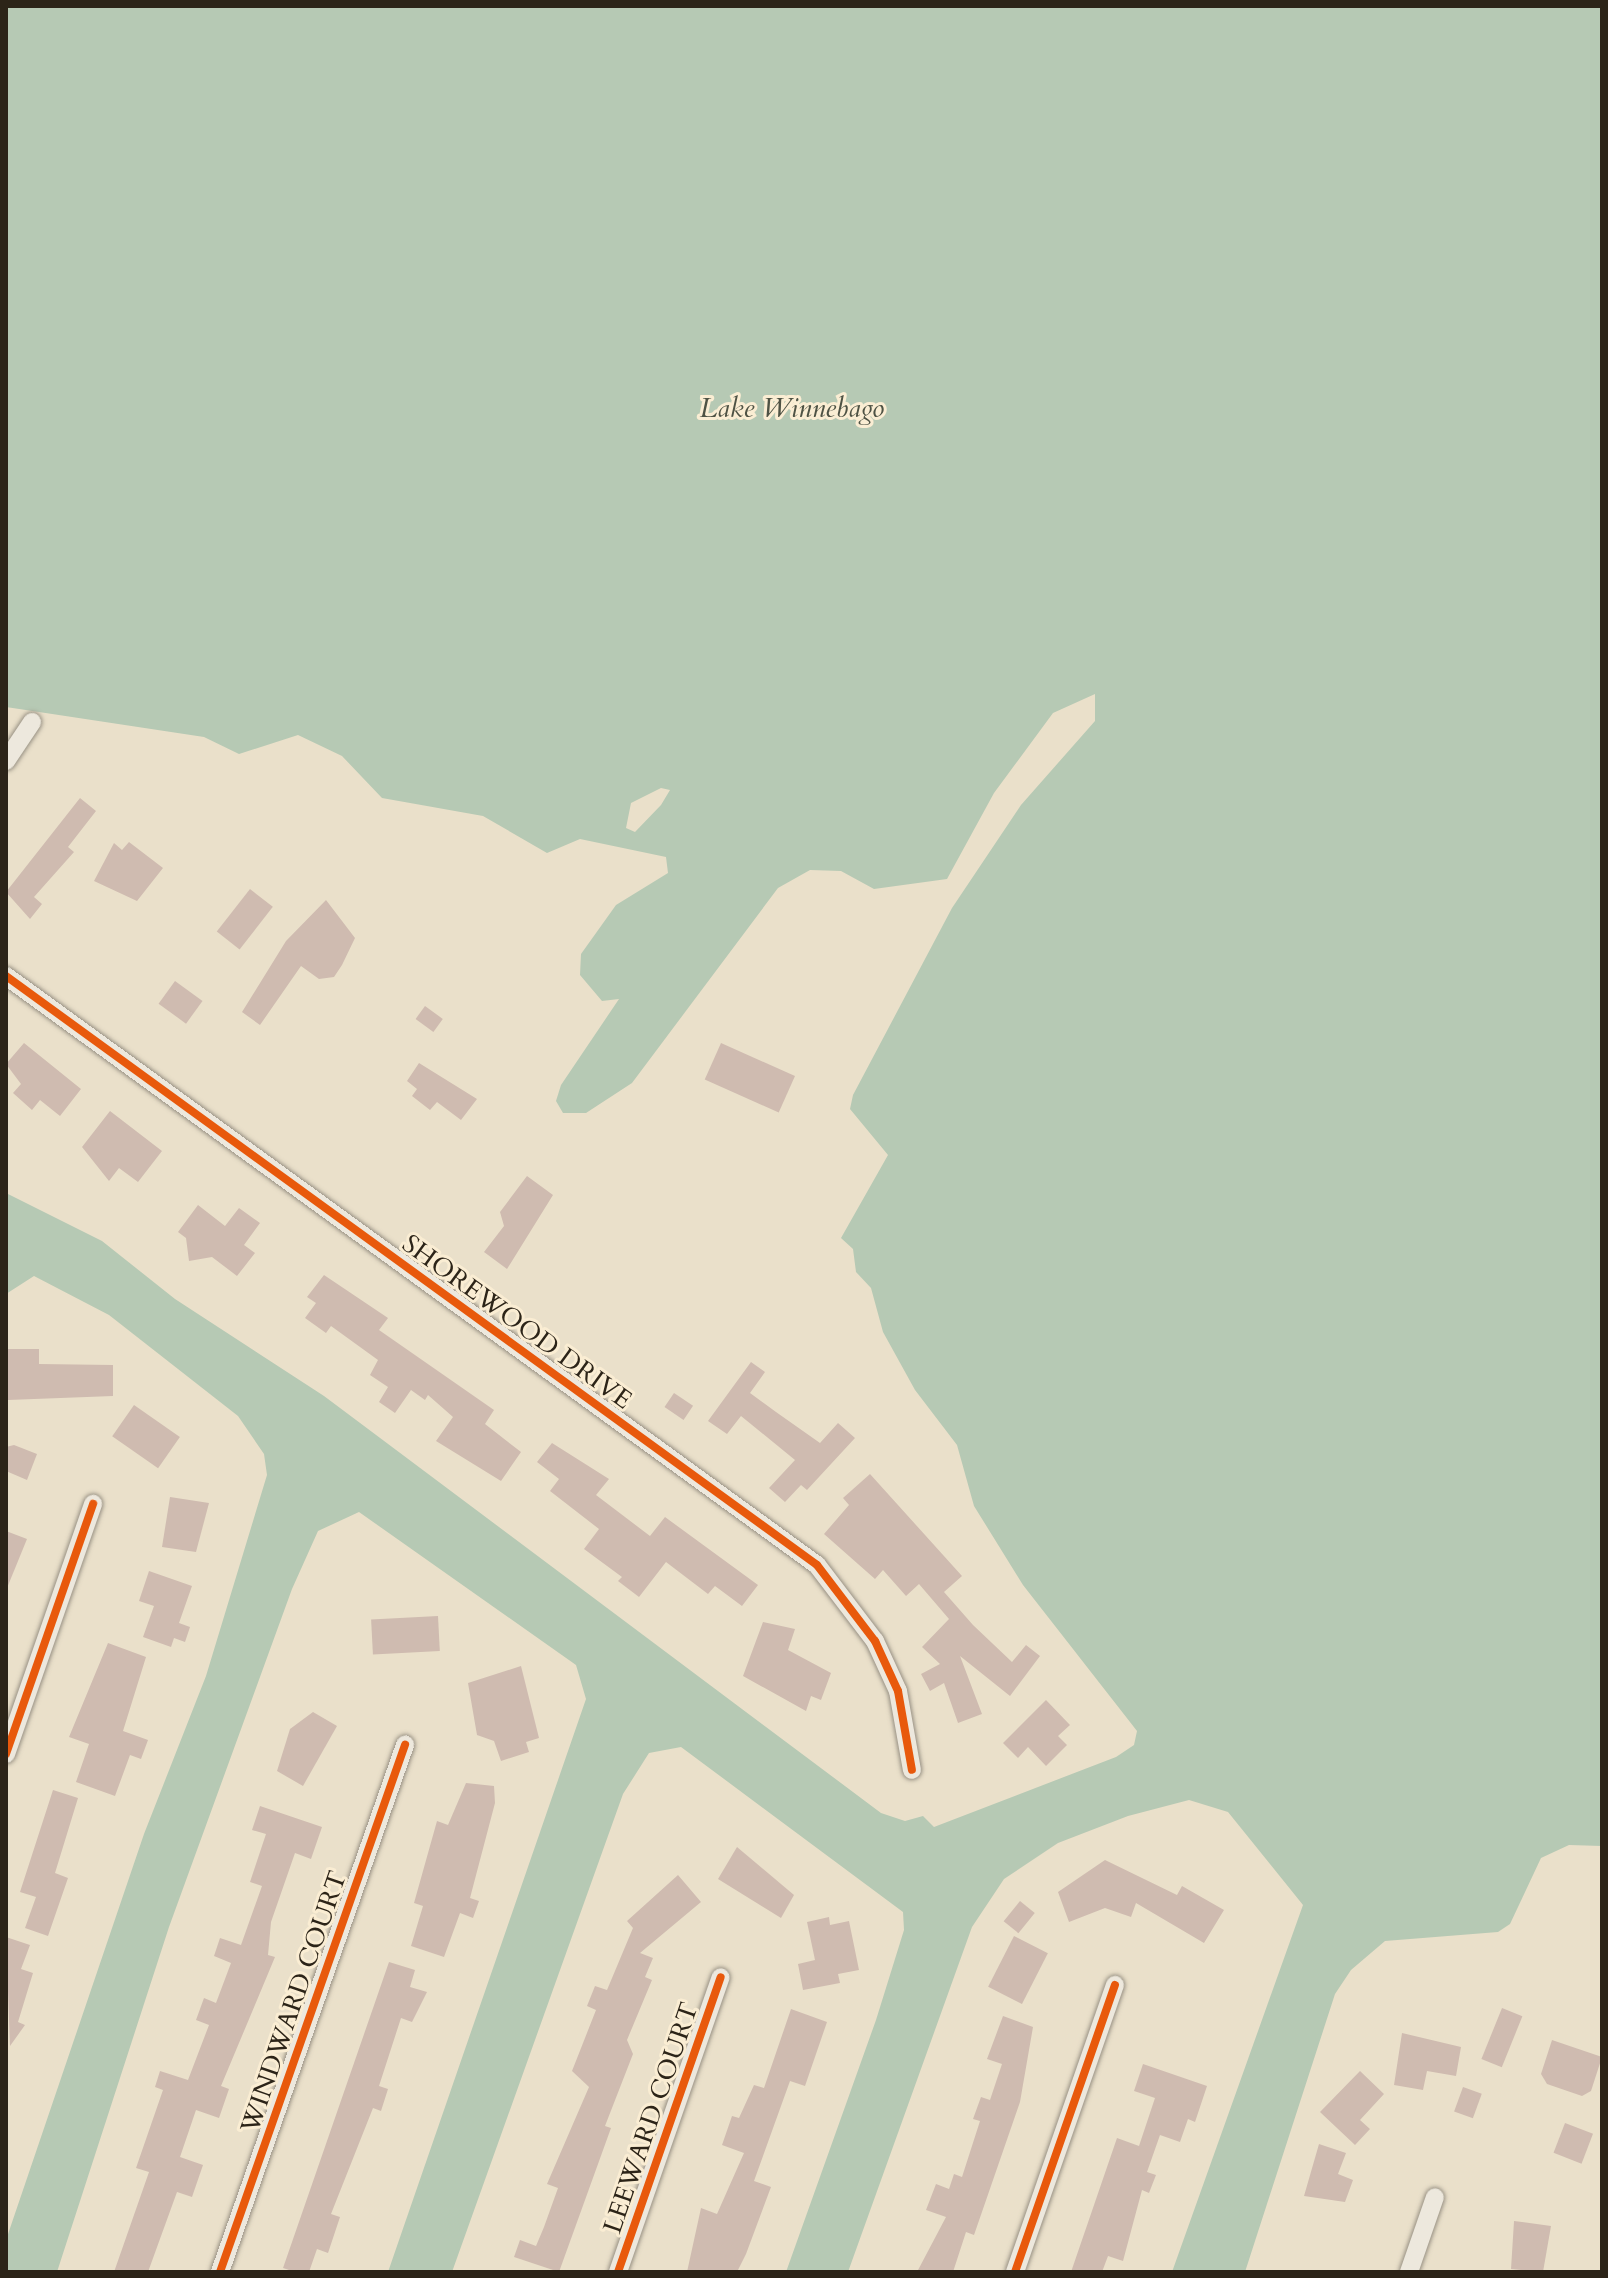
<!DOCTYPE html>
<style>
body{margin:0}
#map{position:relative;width:1608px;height:2278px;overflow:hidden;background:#eae0ca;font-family:Cardo,serif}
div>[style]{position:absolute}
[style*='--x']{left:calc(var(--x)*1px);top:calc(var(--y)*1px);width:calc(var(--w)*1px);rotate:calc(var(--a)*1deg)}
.water>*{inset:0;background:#b6c9b4}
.building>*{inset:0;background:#cfbbb0;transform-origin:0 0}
.roads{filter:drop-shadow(0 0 2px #989184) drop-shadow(0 0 2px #989184)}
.street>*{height:18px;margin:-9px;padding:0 9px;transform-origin:9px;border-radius:9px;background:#ede8dd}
.cycleway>*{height:8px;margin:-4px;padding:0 4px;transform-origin:4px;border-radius:4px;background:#e8590c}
span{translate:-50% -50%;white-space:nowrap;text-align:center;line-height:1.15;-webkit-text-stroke:6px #faedd3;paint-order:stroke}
.street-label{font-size:26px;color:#2c2418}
.water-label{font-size:28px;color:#4e5244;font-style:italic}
.frame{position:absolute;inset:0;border:8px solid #2c2418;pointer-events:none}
</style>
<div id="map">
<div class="water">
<i style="clip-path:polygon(evenodd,6px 6px,1602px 6px,1602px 1846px,1569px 1845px,1541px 1858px,1510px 1924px,1498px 1932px,1385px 1941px,1351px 1970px,1335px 1994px,1245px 2272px,1172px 2272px,1303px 1905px,1228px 1812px,1189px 1800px,1128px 1816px,1058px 1843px,1004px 1879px,972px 1927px,848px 2272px,786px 2272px,876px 2020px,904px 1930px,903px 1912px,681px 1747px,649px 1753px,623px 1794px,452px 2272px,388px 2272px,586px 1699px,576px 1665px,359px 1512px,318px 1531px,292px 1589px,169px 1927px,57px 2272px,6px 2272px,6px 2240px,144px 1834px,206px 1676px,267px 1475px,264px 1454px,238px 1416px,109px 1315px,34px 1276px,6px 1294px,6px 1193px,102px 1241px,175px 1299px,324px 1396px,881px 1813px,905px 1821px,923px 1816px,934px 1827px,1116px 1757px,1134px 1745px,1137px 1731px,1023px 1585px,974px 1506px,957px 1445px,915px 1390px,883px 1332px,871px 1288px,856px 1272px,853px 1249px,841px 1238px,888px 1155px,850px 1109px,853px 1095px,952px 908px,1021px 805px,1095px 721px,1095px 694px,1053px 713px,994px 793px,947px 879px,874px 889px,841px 871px,810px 870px,778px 888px,632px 1083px,586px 1113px,563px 1113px,556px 1101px,561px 1085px,619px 999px,602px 1001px,580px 975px,581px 954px,616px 905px,668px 873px,666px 857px,580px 839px,547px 853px,483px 816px,382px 798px,342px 756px,298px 735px,239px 754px,204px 737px,6px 707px,6px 6px,661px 788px,670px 790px,661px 805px,635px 832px,626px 828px,631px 803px,661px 788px)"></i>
</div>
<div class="building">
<i style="clip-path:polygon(80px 798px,96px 811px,68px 847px,74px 852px,34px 897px,42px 904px,30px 919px,6px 892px)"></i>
<i style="clip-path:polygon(129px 842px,163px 868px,137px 901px,94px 881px,114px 843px,122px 850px)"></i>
<i style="left:250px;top:889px;width:29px;height:54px;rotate:38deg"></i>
<i style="clip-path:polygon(326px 900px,355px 938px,342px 965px,334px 977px,319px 979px,301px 966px,260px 1025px,242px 1012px,286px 941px)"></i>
<i style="left:175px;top:981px;width:34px;height:28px;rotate:36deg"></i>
<i style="left:425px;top:1006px;width:22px;height:16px;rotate:36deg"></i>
<i style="clip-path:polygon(24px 1043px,81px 1089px,60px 1116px,40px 1100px,32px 1110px,13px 1093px,21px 1084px,6px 1064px)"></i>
<i style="left:721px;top:1043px;width:81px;height:40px;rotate:24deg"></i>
<i style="clip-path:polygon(419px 1063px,477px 1099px,461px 1120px,437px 1102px,430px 1110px,412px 1096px,417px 1089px,407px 1081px)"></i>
<i style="clip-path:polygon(110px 1111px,162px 1151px,138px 1182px,119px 1168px,109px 1181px,82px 1147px)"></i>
<i style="clip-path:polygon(527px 1176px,553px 1195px,507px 1269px,484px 1252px,504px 1226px,500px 1212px)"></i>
<i style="clip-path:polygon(198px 1205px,225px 1226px,239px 1208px,260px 1223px,244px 1245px,255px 1253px,237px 1276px,212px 1257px,189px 1261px,186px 1238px,178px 1232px)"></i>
<i style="clip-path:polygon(324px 1275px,388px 1318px,379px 1330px,494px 1410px,485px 1424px,521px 1452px,501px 1481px,436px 1441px,453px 1417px,428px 1395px,425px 1400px,411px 1390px,395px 1413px,379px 1402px,388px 1387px,370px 1375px,378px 1360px,331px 1326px,326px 1333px,305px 1318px,316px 1303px,307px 1297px)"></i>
<i style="clip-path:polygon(8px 1349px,39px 1349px,39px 1364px,113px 1365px,113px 1396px,8px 1400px)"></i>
<i style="clip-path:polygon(751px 1362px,765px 1372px,750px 1393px,776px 1412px,820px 1443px,838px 1423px,855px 1438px,807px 1490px,801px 1485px,785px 1502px,769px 1488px,795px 1460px,741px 1416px,727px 1434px,708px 1421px)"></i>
<i style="left:674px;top:1393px;width:23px;height:17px;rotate:34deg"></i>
<i style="left:134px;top:1405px;width:56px;height:38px;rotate:35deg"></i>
<i style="clip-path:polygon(552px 1443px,609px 1479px,596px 1495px,650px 1536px,665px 1517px,758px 1585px,742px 1606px,715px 1586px,708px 1594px,666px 1562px,639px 1597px,618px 1581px,622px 1577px,584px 1549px,599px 1529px,550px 1491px,559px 1479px,537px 1462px)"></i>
<i style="clip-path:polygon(14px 1445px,37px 1454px,27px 1480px,6px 1471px,6px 1447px)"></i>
<i style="clip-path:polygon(870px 1474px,962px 1576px,944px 1592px,973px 1625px,1012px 1662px,1026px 1645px,1040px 1656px,1010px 1696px,960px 1656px,982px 1714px,958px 1723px,944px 1683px,930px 1691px,921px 1674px,940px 1664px,922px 1647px,949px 1619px,919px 1584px,906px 1596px,883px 1570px,875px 1579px,824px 1534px,849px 1505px,843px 1498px)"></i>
<i style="clip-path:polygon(170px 1497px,209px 1503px,196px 1552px,162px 1547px)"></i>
<i style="clip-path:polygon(6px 1531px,27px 1539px,7px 1588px,6px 1588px)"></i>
<i style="clip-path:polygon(149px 1571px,192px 1586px,179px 1623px,190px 1627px,185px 1642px,174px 1638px,171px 1647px,143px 1637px,154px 1606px,139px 1601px)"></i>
<i style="left:438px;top:1616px;width:35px;height:67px;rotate:87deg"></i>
<i style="clip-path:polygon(763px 1622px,795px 1629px,788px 1650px,831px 1673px,821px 1700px,811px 1696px,806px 1711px,743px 1676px)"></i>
<i style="clip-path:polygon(108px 1643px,146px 1657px,123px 1731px,148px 1740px,141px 1759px,130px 1755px,115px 1796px,76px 1782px,89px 1744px,69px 1737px)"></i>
<i style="clip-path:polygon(521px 1666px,539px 1738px,526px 1742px,529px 1752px,501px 1761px,494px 1741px,477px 1735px,468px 1683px)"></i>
<i style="clip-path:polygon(1046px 1700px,1070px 1725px,1058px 1736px,1067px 1745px,1046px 1766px,1028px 1747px,1018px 1758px,1003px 1743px)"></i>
<i style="clip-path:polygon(313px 1712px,337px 1726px,303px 1786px,277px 1771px,290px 1729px)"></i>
<i style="clip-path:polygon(466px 1783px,494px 1786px,495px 1803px,470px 1898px,479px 1901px,473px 1918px,460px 1913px,444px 1957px,411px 1946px,423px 1906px,414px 1903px,437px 1821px,448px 1825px)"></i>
<i style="clip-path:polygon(53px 1790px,78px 1798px,55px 1873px,68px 1878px,48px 1936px,25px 1928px,36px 1897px,20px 1892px)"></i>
<i style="clip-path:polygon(260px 1806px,322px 1827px,311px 1859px,295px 1853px,271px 1922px,268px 1955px,275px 1957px,221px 2086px,229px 2089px,219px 2118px,196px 2110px,180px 2157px,203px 2165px,192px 2197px,177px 2192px,148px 2272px,114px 2272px,149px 2172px,136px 2168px,163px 2090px,155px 2087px,160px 2071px,188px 2080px,209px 2025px,196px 2020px,204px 1998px,216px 2003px,231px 1963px,214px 1956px,220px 1938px,241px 1945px,262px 1886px,250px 1882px,266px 1834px,252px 1830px)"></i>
<i style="clip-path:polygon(737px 1847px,794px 1895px,781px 1918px,718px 1879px)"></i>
<i style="clip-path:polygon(1105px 1860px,1177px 1895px,1182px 1886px,1224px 1910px,1204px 1943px,1136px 1903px,1131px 1917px,1105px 1908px,1069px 1922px,1058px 1892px)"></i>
<i style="clip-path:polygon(678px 1875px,701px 1902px,640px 1953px,653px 1958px,645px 1977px,652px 1980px,627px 2040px,633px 2054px,605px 2126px,611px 2128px,559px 2272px,514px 2257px,520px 2240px,536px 2246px,544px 2227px,558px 2188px,547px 2184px,589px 2087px,572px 2071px,596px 2010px,587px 2006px,595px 1986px,607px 1990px,633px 1928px,627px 1921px)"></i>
<i style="left:1020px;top:1901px;width:19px;height:26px;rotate:39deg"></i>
<i style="clip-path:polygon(829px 1917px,830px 1925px,849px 1921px,859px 1970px,838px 1974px,840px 1983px,803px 1990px,798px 1964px,815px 1960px,807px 1922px)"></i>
<i style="left:1014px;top:1936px;width:38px;height:57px;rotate:27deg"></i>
<i style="clip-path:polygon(6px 1937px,30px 1945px,21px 1969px,33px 1973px,18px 2022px,25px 2025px,10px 2046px)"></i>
<i style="clip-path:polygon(389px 1962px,415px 1970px,410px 1987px,427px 1992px,412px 2022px,401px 2018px,379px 2086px,388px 2089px,381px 2111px,373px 2108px,331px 2214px,340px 2217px,328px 2253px,317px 2249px,309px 2272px,295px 2272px,283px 2268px)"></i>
<i style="left:1502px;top:2008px;width:22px;height:55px;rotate:22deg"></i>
<i style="clip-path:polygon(791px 2009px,827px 2022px,805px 2086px,790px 2081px,754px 2181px,771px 2187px,746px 2254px,737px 2272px,687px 2272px,701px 2208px,717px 2214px,744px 2153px,722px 2145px,732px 2116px,739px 2118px,754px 2085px,764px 2088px)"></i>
<i style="clip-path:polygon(1003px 2016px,1033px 2027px,1020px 2102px,974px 2235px,966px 2232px,953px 2272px,917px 2272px,946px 2217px,926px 2210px,936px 2184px,949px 2189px,954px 2174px,962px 2177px,980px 2121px,973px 2119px,981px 2097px,990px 2100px,1002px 2064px,987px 2059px)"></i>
<i style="clip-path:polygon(1402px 2033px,1461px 2047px,1456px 2076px,1427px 2071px,1423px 2090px,1394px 2085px)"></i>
<i style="clip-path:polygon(1552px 2040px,1602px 2057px,1591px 2091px,1582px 2096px,1547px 2084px,1541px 2074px)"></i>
<i style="clip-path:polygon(1143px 2064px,1207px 2086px,1195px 2122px,1188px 2119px,1180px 2142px,1160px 2135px,1147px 2172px,1156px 2175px,1149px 2193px,1142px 2190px,1123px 2261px,1108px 2256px,1102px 2272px,1071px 2272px,1117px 2138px,1139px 2146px,1155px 2098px,1134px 2091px)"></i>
<i style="clip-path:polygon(1360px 2071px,1384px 2094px,1360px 2120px,1370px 2129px,1355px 2145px,1320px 2112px)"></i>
<i style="left:1463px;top:2087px;width:20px;height:26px;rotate:20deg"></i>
<i style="left:1565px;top:2123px;width:30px;height:32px;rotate:21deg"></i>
<i style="clip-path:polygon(1319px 2144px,1346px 2153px,1338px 2174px,1353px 2180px,1345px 2202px,1304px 2196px)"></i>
<i style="clip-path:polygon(1514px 2221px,1551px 2226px,1543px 2272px,1511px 2269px)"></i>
</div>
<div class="roads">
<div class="street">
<i style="--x:6;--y:761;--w:47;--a:-56.3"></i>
<i style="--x:6;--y:976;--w:1002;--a:35.99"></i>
<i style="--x:817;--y:1565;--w:96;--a:52.7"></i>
<i style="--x:875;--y:1641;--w:55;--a:65.3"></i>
<i style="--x:898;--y:1691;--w:80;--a:80"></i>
<i style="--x:6;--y:1754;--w:265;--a:-70.8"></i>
<i style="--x:220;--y:2272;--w:559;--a:-70.66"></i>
<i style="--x:618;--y:2272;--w:312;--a:-70.8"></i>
<i style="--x:1015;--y:2272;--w:304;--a:-70.8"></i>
<i style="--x:1409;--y:2272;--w:79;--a:-70.9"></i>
</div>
</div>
<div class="cycleway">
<i style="--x:6;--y:976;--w:1002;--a:35.99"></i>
<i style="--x:817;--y:1565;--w:96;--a:52.7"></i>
<i style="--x:875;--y:1641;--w:55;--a:65.3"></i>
<i style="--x:898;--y:1691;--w:80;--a:80"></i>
<i style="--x:6;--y:1754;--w:265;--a:-70.8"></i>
<i style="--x:220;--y:2272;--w:559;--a:-70.66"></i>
<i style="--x:618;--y:2272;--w:312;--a:-70.8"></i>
<i style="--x:1015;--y:2272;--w:304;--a:-70.8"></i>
</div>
<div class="street-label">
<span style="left:517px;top:1322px;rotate:36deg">SHOREWOOD DRIVE</span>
<span style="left:294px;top:2002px;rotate:-71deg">WINDWARD COURT</span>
<span style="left:651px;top:2118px;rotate:-71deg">LEEWARD COURT</span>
</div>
<div class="water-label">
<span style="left:792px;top:408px">Lake Winnebago</span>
</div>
<div class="frame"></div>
</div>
